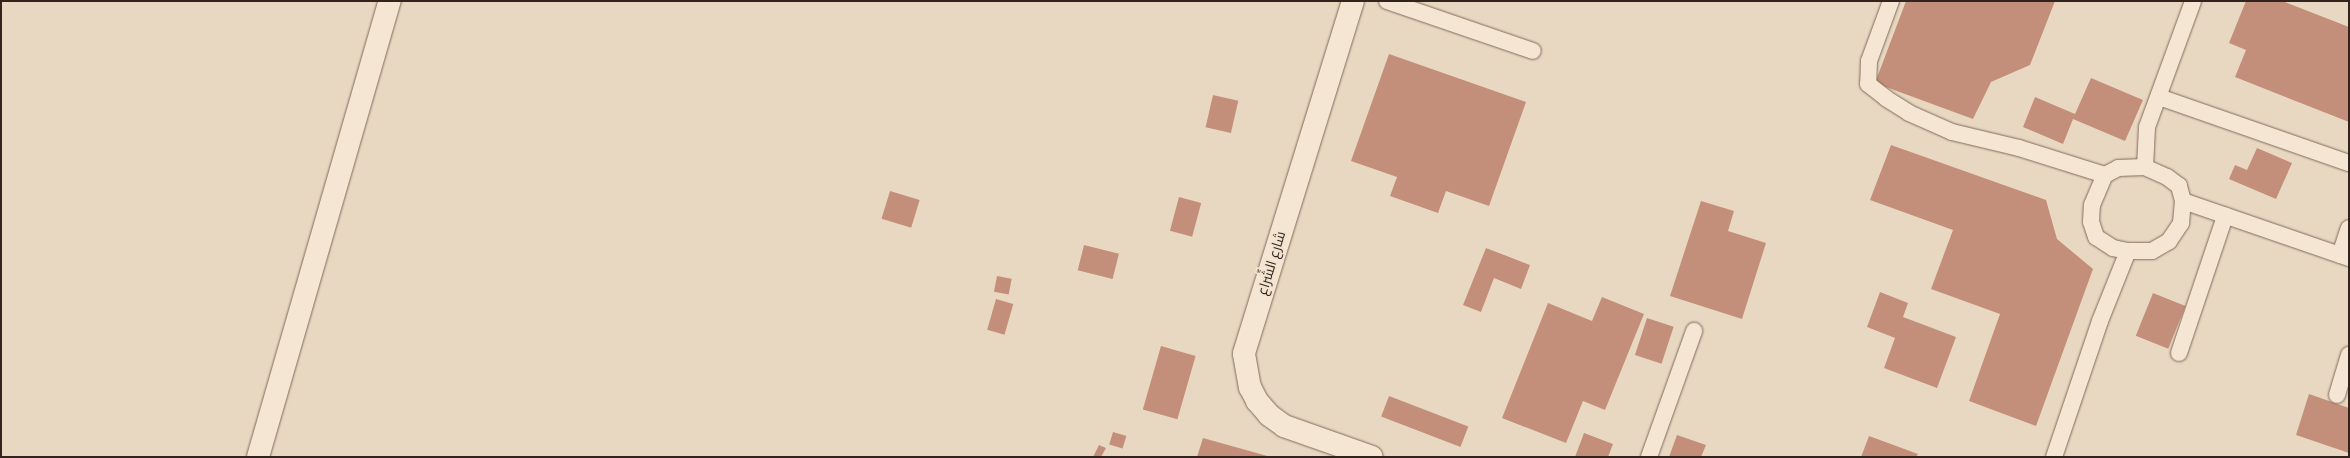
<!DOCTYPE html>
<meta charset="utf-8">
<style>
body{margin:0}
#map{position:relative;width:2350px;height:458px;overflow:hidden;background:#e9d8c1;font-family:"Roboto Serif",Cairo,serif}
div>[style]{position:absolute}
[style*='--x']{left:calc(var(--x)*1px);top:calc(var(--y)*1px);width:calc(var(--w)*1px);rotate:calc(var(--a)*1deg)}
.building>*{inset:0;background:#c48f7a;transform-origin:0 0}
.roads{filter:drop-shadow(0 0 1px #816a5a) drop-shadow(0 0 1px #816a5a)}
.service>*{height:16px;margin:-8px;padding:0 8px;transform-origin:8px;border-radius:8px;background:#f5e6d3}
.minor>*{height:22px;margin:-11px;padding:0 11px;transform-origin:11px;border-radius:11px;background:#f5e6d3}
span{translate:-50% -50%;white-space:nowrap;text-align:center;line-height:1.15;-webkit-text-stroke:3.5px #f1e3d0;paint-order:stroke}
.street-label{font-size:14px;color:#32241d}
.frame{position:absolute;inset:0;border:2px solid #32241d;pointer-events:none}
</style>
<div id="map">
<div class="building">
<i style="clip-path:polygon(1906px 1px,2055px 1px,2030px 65px,1991px 82px,1973px 119px,1875px 83px)"></i>
<i style="clip-path:polygon(2246px 1px,2282px 1px,2349px 27px,2349px 122px,2235px 77px,2246px 50px,2229px 43px)"></i>
<i style="clip-path:polygon(1389px 54px,1526px 102px,1489px 206px,1446px 191px,1438px 213px,1390px 196px,1397px 177px,1351px 161px)"></i>
<i style="clip-path:polygon(2091px 78px,2143px 100px,2125px 141px,2073px 119px,2063px 144px,2023px 127px,2035px 97px,2075px 114px)"></i>
<i style="left:1213px;top:95px;width:26px;height:33px;rotate:13deg"></i>
<i style="clip-path:polygon(1891px 145px,2046px 200px,2057px 239px,2093px 269px,2036px 426px,1969px 401px,2000px 314px,1931px 289px,1953px 230px,1870px 200px)"></i>
<i style="clip-path:polygon(2257px 148px,2292px 163px,2276px 199px,2229px 179px,2235px 165px,2247px 170px)"></i>
<i style="left:890px;top:191px;width:31px;height:29px;rotate:17deg"></i>
<i style="left:1179px;top:197px;width:23px;height:35px;rotate:15deg"></i>
<i style="clip-path:polygon(1701px 201px,1734px 211px,1728px 231px,1766px 243px,1742px 319px,1670px 296px)"></i>
<i style="left:1084px;top:245px;width:36px;height:26px;rotate:14deg"></i>
<i style="clip-path:polygon(1486px 248px,1530px 265px,1521px 289px,1494px 278px,1481px 312px,1463px 305px)"></i>
<i style="left:997px;top:276px;width:15px;height:16px;rotate:11deg"></i>
<i style="clip-path:polygon(1880px 292px,1908px 303px,1903px 317px,1956px 337px,1937px 388px,1884px 368px,1895px 338px,1867px 327px)"></i>
<i style="left:2153px;top:293px;width:35px;height:46px;rotate:22deg"></i>
<i style="clip-path:polygon(1602px 297px,1644px 314px,1605px 410px,1583px 401px,1566px 443px,1502px 418px,1548px 303px,1592px 321px)"></i>
<i style="left:996px;top:299px;width:18px;height:32px;rotate:16deg"></i>
<i style="left:1647px;top:318px;width:28px;height:39px;rotate:18deg"></i>
<i style="left:1161px;top:346px;width:36px;height:66px;rotate:16deg"></i>
<i style="clip-path:polygon(2309px 394px,2349px 408px,2349px 453px,2296px 435px)"></i>
<i style="left:1389px;top:396px;width:85px;height:22px;rotate:21deg"></i>
<i style="left:1113px;top:432px;width:14px;height:13px;rotate:17deg"></i>
<i style="clip-path:polygon(1584px 433px,1613px 444px,1608px 457px,1575px 457px)"></i>
<i style="clip-path:polygon(1677px 435px,1706px 445px,1701px 457px,1669px 457px)"></i>
<i style="clip-path:polygon(1869px 436px,1918px 454px,1916px 457px,1861px 457px)"></i>
<i style="clip-path:polygon(1203px 438px,1271px 457px,1197px 457px)"></i>
<i style="clip-path:polygon(1099px 445px,1106px 448px,1101px 457px,1093px 457px)"></i>
</div>
<div class="roads">
<div class="service">
<i style="--x:1387;--y:1;--w:154;--a:18.9"></i>
<i style="--x:1891;--y:1;--w:64;--a:110.1"></i>
<i style="--x:1869;--y:61;--w:23;--a:92"></i>
<i style="--x:1868;--y:84;--w:24;--a:38"></i>
<i style="--x:1887;--y:99;--w:26;--a:32"></i>
<i style="--x:1909;--y:113;--w:47;--a:23.8"></i>
<i style="--x:1952;--y:132;--w:69;--a:13.4"></i>
<i style="--x:2019;--y:148;--w:90;--a:17.4"></i>
<i style="--x:2159;--y:97;--w:201;--a:19.2"></i>
<i style="--x:2183;--y:201;--w:176;--a:19"></i>
<i style="--x:2128;--y:251;--w:24;--a:0"></i>
<i style="--x:2152;--y:251;--w:20;--a:-30"></i>
<i style="--x:2169;--y:241;--w:22;--a:-56"></i>
<i style="--x:2181;--y:223;--w:22;--a:-85"></i>
<i style="--x:2183;--y:201;--w:16;--a:-105"></i>
<i style="--x:2179;--y:186;--w:15;--a:-143"></i>
<i style="--x:2167;--y:177;--w:24;--a:-156"></i>
<i style="--x:2340;--y:255;--w:28;--a:-72"></i>
<i style="--x:2179;--y:353;--w:145;--a:-71.4"></i>
<i style="--x:2337;--y:395;--w:42;--a:-73.3"></i>
<i style="--x:1649;--y:457;--w:134;--a:-70.3"></i>
<i style="--x:2054;--y:457;--w:144;--a:-71.3"></i>
<i style="--x:2100;--y:321;--w:75;--a:-68.2"></i>
<i style="--x:2128;--y:251;--w:15;--a:-169"></i>
<i style="--x:2113;--y:248;--w:20;--a:-147"></i>
<i style="--x:2096;--y:237;--w:16;--a:-108"></i>
<i style="--x:2091;--y:222;--w:17;--a:-87"></i>
<i style="--x:2092;--y:205;--w:33;--a:-67"></i>
<i style="--x:2105;--y:175;--w:15;--a:-28"></i>
<i style="--x:2118;--y:168;--w:27;--a:-2"></i>
<i style="--x:2145;--y:167;--w:40;--a:-87.1"></i>
<i style="--x:2147;--y:127;--w:134;--a:-69.9"></i>
</div>
<div class="minor">
<i style="--x:1353;--y:1;--w:369;--a:107.2"></i>
<i style="--x:1244;--y:354;--w:34;--a:80"></i>
<i style="--x:1250;--y:387;--w:16;--a:63"></i>
<i style="--x:1257;--y:401;--w:18;--a:49"></i>
<i style="--x:1269;--y:415;--w:19;--a:36"></i>
<i style="--x:1284;--y:426;--w:93;--a:19.4"></i>
<i style="--x:258;--y:457;--w:475;--a:-73.9"></i>
</div>
</div>
<div class="street-label">
<span style="left:1271px;top:263px;rotate:-73deg">شارع الشِّراع</span>
</div>
<div class="frame"></div>
</div>
